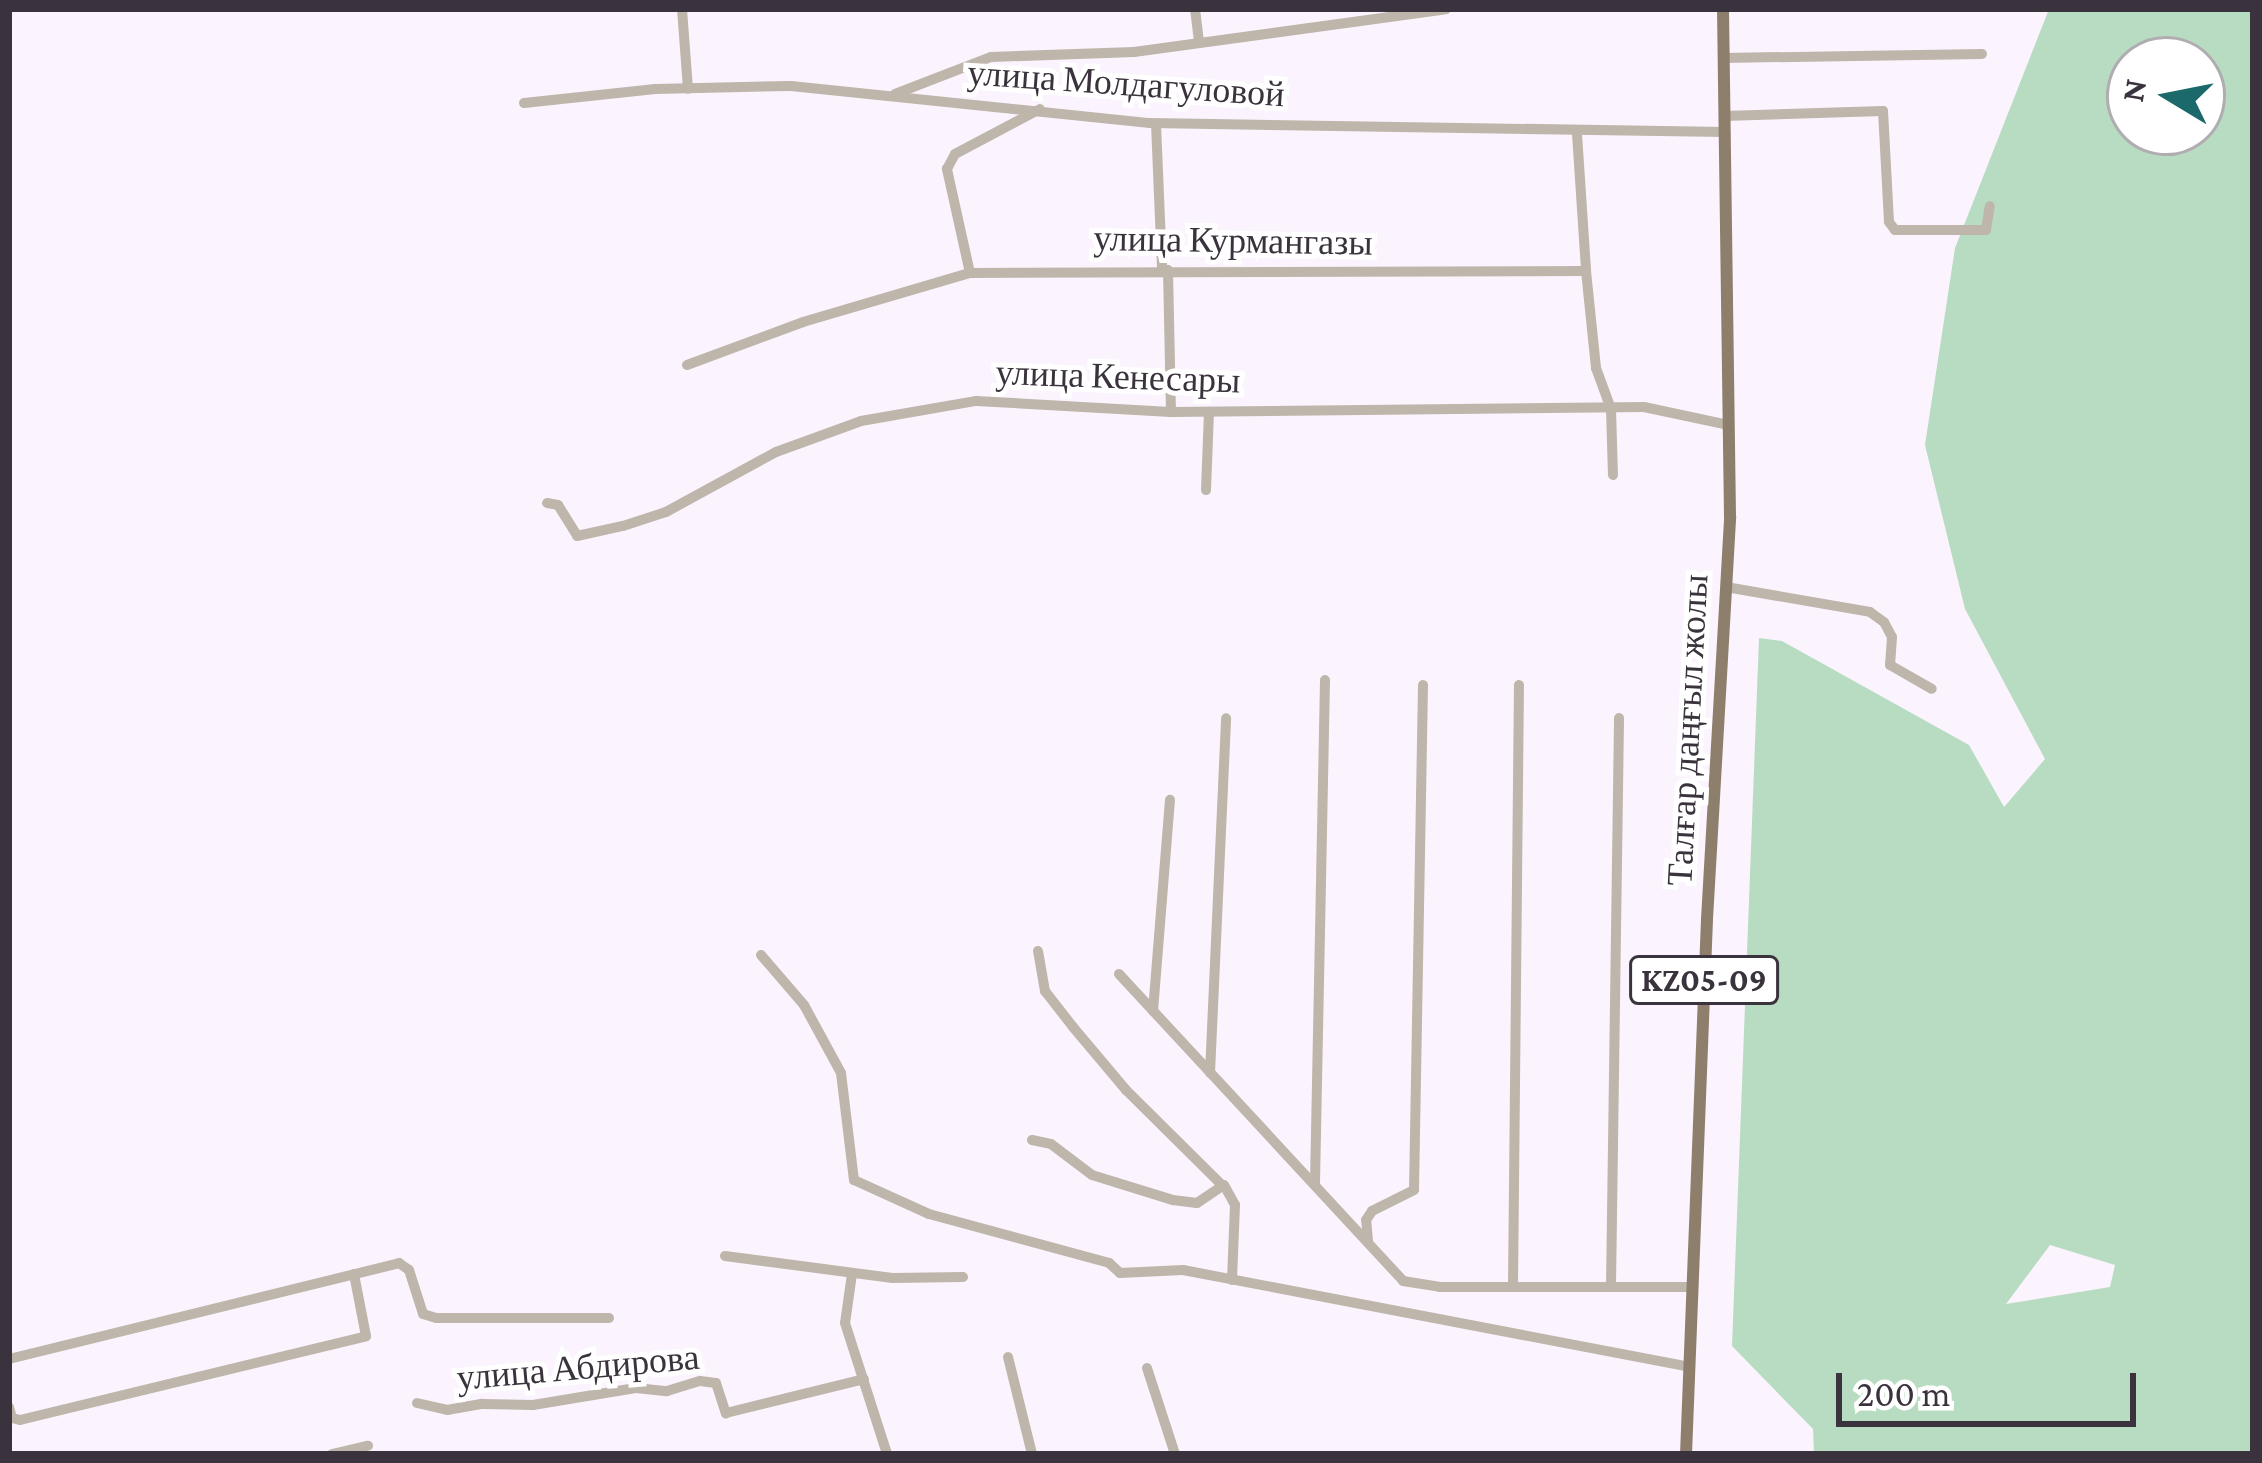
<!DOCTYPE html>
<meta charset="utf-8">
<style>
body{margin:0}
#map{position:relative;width:2262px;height:1463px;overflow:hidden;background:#fbf4fe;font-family:"Crimson Pro",serif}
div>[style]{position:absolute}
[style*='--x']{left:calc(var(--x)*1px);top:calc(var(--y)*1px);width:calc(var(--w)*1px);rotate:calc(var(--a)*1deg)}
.green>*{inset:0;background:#b8dcc1}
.minor>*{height:10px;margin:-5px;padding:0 5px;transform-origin:5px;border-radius:5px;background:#beb6ab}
.major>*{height:12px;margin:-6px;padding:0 6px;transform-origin:6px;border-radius:6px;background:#8e7f6c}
span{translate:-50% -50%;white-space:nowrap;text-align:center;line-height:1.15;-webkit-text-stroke:10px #fff;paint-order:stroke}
.shield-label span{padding:3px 9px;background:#fff;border:3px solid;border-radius:9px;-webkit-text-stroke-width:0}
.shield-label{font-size:33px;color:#3a333d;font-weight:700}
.street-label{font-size:36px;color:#3a333d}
.frame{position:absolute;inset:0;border:12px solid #3a333d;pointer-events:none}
.north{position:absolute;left:2106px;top:36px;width:120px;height:120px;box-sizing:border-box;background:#fff;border:3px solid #b0adb1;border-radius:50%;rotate:280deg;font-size:33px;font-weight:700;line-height:48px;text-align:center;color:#3a333d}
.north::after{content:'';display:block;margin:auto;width:42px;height:54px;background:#1b696a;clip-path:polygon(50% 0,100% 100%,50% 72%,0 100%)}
.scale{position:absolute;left:1836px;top:1373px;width:300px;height:54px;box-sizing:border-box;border:6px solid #3a333d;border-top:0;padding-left:15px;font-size:36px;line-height:42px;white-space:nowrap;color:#3a333d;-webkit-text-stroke:9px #fff;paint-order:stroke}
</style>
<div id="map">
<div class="green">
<i style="clip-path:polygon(evenodd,2049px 9px,2253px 9px,2253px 1454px,1814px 1454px,1813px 1429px,1732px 1346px,1759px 638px,1782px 641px,1969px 745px,2004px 807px,2045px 759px,1965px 609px,1925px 445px,1955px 248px,2049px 9px,2130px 60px,2202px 60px,2202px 132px,2130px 132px,2130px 60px,2049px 9px,2050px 1245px,2115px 1265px,2110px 1287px,2006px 1304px,2050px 1245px)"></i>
</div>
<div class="minor">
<i style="--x:682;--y:9;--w:80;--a:85.7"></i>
<i style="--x:1195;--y:9;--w:32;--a:83"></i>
<i style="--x:1723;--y:58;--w:259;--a:-0.9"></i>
<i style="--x:895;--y:94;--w:103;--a:-21.1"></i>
<i style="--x:991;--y:57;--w:143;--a:-2"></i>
<i style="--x:1134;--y:52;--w:315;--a:-7.8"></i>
<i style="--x:524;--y:103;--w:132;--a:-6.1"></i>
<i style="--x:655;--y:89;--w:136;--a:-1.3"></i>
<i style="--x:791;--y:86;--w:361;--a:5.9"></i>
<i style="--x:1150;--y:123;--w:575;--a:0.9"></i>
<i style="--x:1724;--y:116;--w:159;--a:-1.8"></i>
<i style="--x:1883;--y:111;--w:111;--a:86.9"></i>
<i style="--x:1889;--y:222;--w:10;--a:53"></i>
<i style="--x:1895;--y:230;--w:91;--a:0"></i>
<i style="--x:1986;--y:230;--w:24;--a:-81"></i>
<i style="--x:1156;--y:124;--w:146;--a:87.6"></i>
<i style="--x:1577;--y:134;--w:137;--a:86.2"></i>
<i style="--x:1168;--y:270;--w:142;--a:88.8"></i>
<i style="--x:970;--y:273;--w:107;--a:-102.5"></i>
<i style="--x:947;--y:169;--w:17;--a:-62"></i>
<i style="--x:955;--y:154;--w:96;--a:-27.9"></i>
<i style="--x:687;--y:365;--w:124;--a:-20.3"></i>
<i style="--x:803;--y:322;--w:174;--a:-16.4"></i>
<i style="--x:970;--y:273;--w:616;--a:-0.19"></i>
<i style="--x:1586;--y:271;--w:98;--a:84.1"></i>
<i style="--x:1596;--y:368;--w:44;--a:69.9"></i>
<i style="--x:1611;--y:409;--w:66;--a:88.3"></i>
<i style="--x:1206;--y:490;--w:78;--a:-87.8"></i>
<i style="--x:547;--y:503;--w:11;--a:10"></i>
<i style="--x:558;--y:505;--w:36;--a:58"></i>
<i style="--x:577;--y:536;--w:47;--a:-12.3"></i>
<i style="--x:623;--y:526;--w:45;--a:-18"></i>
<i style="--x:666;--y:512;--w:125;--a:-28.6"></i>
<i style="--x:776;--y:452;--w:90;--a:-20"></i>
<i style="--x:861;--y:421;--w:117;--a:-9.9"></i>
<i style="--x:976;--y:401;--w:195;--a:3.2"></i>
<i style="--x:1171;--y:412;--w:473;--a:-0.6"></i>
<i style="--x:1644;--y:407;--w:87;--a:12"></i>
<i style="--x:1726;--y:587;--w:146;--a:9.8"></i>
<i style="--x:1870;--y:612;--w:17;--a:36"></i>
<i style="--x:1884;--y:622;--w:17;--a:62"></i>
<i style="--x:1892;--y:637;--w:28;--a:94"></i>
<i style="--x:1890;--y:665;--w:48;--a:29.7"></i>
<i style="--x:1038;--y:951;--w:41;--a:80.1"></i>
<i style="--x:1045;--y:991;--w:46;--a:52.1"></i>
<i style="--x:1073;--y:1027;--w:82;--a:49.9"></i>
<i style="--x:1126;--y:1090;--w:135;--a:44.7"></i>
<i style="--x:761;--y:955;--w:66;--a:49.3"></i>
<i style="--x:804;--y:1005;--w:77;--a:61.4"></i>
<i style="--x:841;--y:1073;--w:108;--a:83.1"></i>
<i style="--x:854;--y:1180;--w:82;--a:24.4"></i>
<i style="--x:929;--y:1214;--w:187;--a:15.2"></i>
<i style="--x:1109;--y:1263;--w:15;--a:42"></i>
<i style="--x:1120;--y:1273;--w:63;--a:-2.7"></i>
<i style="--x:1183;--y:1270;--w:516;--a:10.83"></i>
<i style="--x:1119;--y:974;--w:418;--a:47.2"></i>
<i style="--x:1403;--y:1281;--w:36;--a:9"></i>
<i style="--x:1439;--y:1287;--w:254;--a:0"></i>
<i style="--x:1153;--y:1011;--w:212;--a:-85.4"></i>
<i style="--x:1210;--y:1073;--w:355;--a:-87.4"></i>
<i style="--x:1032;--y:1140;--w:19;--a:12"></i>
<i style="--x:1051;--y:1144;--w:51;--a:37.1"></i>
<i style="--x:1092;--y:1175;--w:85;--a:17.2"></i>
<i style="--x:1173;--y:1200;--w:24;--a:7"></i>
<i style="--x:1197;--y:1203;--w:32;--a:-34"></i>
<i style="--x:1224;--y:1185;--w:23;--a:61"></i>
<i style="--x:1235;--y:1205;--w:75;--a:92.3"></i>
<i style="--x:1315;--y:1183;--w:503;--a:-88.86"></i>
<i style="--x:1368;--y:1241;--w:21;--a:-95"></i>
<i style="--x:1366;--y:1220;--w:11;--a:-56"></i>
<i style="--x:1372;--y:1211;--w:47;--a:-26.6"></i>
<i style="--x:1414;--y:1190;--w:505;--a:-88.98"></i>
<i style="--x:725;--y:1256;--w:169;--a:7.5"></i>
<i style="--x:893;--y:1278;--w:70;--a:-0.8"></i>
<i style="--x:852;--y:1274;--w:49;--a:98.1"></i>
<i style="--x:845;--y:1323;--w:138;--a:72.2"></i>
<i style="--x:1513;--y:1285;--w:600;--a:-89.43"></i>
<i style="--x:1611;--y:1286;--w:568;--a:-89.19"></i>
<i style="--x:1008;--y:1357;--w:100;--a:76.1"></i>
<i style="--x:9;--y:1359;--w:402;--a:-13.8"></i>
<i style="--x:399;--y:1263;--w:12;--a:35"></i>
<i style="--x:409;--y:1270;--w:46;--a:72.3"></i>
<i style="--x:423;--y:1314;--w:14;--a:17"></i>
<i style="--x:436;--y:1318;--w:173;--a:0"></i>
<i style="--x:1147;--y:1368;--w:90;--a:72"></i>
<i style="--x:417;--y:1403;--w:31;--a:13"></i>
<i style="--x:447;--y:1410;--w:36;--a:-10"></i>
<i style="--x:482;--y:1404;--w:51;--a:1.1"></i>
<i style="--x:533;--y:1405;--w:104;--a:-9.4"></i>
<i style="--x:636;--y:1388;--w:31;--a:6"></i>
<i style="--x:667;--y:1391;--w:34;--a:-17"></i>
<i style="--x:700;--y:1381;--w:16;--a:7"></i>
<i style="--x:716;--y:1383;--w:32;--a:72"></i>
<i style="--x:726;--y:1413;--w:142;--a:-13.8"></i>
<i style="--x:9;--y:1407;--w:11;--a:75"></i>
<i style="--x:12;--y:1418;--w:8;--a:14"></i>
<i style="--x:20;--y:1420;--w:356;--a:-13.6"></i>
<i style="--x:366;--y:1336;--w:63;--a:-101"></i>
<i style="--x:332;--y:1454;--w:37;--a:-13"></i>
</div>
<div class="major">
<i style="--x:1686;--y:1454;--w:535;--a:-87.75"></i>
<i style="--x:1707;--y:919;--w:403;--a:-86.7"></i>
<i style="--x:1730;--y:517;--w:508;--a:-90.79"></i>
</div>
<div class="shield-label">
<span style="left:1704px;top:980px">KZ05-09</span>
</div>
<div class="street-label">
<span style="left:1126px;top:84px;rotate:4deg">улица Молдагуловой</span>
<span style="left:1233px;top:241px;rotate:1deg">улица Курмангазы</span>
<span style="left:1118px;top:377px;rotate:2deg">улица Кенесары</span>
<span style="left:1688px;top:730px;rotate:-87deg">Талғар даңғыл жолы</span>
<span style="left:578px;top:1368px;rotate:-5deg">улица Абдирова</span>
</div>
<div class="frame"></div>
<div class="north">N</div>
<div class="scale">200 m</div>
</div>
